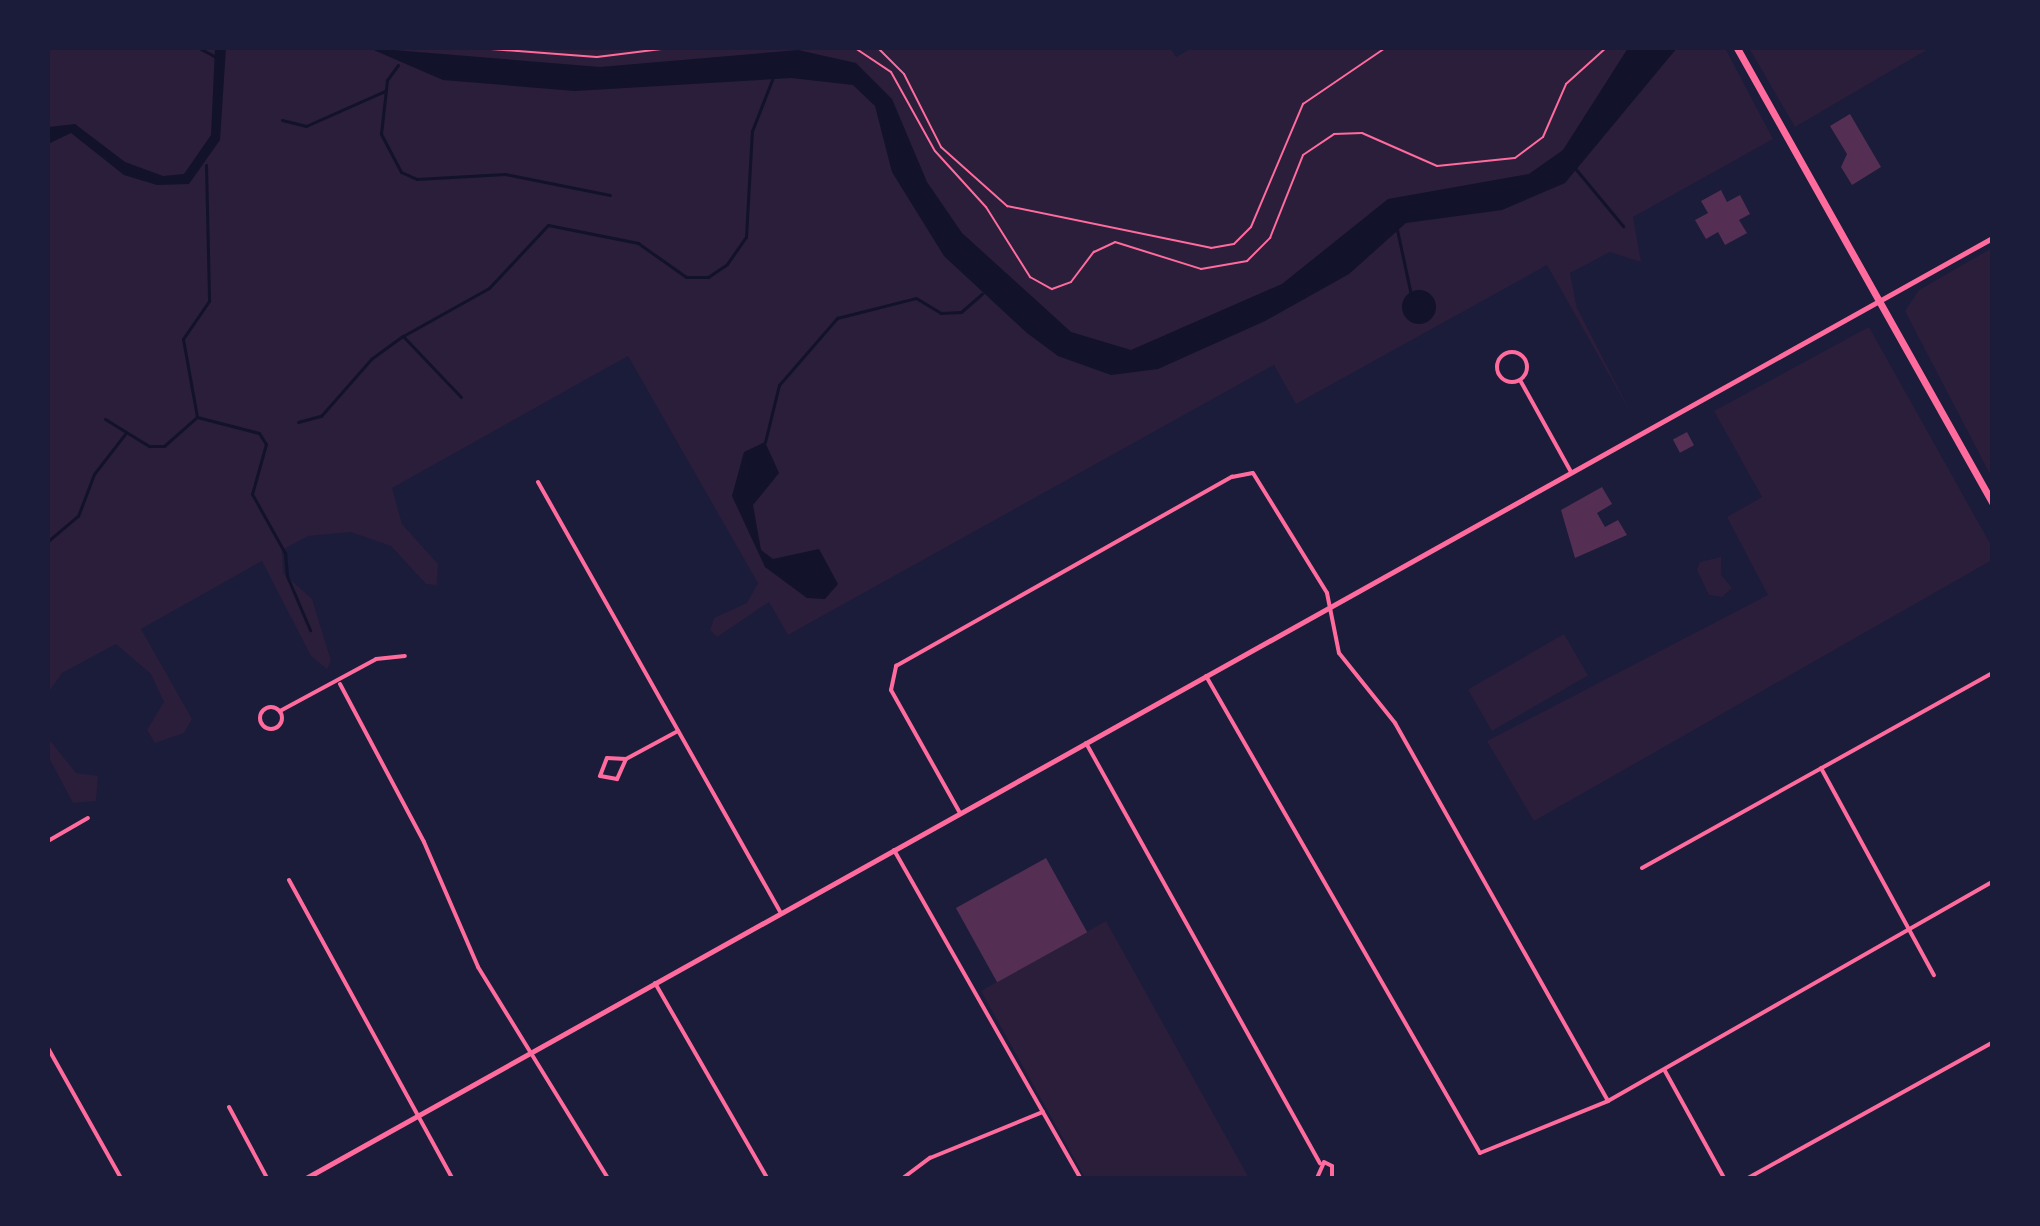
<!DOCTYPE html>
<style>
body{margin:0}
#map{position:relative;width:2040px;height:1226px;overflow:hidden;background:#1b1b3a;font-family:"PT Sans",sans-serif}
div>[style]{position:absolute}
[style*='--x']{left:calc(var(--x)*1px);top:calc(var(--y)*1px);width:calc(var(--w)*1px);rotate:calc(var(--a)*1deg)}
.green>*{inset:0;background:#2a1e3b;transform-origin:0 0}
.water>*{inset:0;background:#12122b}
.round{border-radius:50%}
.stream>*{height:3px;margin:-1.5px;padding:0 1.5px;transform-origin:1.5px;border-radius:1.5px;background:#12122b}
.building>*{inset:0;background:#542f53;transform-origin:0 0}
.path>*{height:2px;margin:-1px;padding:0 1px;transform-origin:1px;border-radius:1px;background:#ff6b9d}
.minor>*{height:4px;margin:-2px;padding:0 2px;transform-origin:2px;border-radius:2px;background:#ff6b9d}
.minor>.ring{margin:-2px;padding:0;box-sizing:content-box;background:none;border:4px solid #ff6b9d;border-radius:50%}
.tertiary>*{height:5px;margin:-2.5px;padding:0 2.5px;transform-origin:2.5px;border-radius:2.5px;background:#ff6b9d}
.primary>*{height:7px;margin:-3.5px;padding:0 3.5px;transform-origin:3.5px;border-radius:3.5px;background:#ff6b9d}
span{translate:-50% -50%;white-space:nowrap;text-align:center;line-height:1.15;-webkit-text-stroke:6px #1b1b3a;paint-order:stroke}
.frame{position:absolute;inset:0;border:50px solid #1b1b3a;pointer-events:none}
</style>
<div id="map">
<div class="green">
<i style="clip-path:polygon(48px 48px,1170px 48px,1176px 57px,1192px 48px,1725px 48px,1773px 139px,1633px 217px,1641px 262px,1610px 252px,1570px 273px,1577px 308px,1632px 415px,1547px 265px,1296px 404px,1274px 365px,788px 635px,769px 602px,717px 637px,710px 630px,714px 618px,747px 603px,758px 583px,628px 356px,392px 488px,402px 524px,438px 564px,437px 585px,426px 584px,391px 546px,351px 532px,308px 536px,282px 550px,283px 573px,312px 599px,331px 661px,327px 669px,311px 656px,262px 561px,141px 629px,192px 719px,184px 733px,155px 743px,147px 730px,164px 702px,151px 674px,116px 644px,62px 673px,48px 693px)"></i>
<i style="clip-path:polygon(1749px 48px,1930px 48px,1795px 127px)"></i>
<i style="clip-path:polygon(1992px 248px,1992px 478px,1905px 311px,1919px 290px)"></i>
<i style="clip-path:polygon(1869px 327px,1992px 547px,1992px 560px,1534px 821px,1487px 741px,1768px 595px,1727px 517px,1762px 497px,1714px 411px)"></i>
<i style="clip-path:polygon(1721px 557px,1721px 575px,1732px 588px,1722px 597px,1709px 595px,1697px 570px,1700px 562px)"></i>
<i style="left:1564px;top:634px;width:48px;height:111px;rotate:60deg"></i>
<i style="clip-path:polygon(48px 738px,76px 773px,98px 776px,96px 801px,73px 803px,48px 756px)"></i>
<i style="clip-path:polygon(1106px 921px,1249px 1178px,1085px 1178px,981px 991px)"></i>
</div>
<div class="water">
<i style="clip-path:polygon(215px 48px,226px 48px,220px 140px,189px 184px,157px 185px,124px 175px,71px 133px,48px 144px,48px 127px,75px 124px,125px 162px,163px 176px,184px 174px,211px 135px)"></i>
<i style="clip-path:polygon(369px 48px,600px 67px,798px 50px,856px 63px,892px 99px,927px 182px,962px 233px,1071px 332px,1131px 350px,1282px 284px,1388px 199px,1529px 174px,1563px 150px,1628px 48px,1677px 48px,1565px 183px,1502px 210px,1406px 223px,1349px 274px,1265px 321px,1158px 369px,1111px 375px,1058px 356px,1027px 333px,944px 256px,892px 172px,875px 106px,853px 85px,791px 78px,575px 91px,443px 80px)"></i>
<i class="round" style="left:1402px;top:290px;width:34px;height:34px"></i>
<i style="clip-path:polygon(765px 442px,779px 473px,753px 505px,761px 550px,773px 559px,819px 549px,838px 584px,825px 599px,807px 598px,765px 567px,732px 496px,744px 452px)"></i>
</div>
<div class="stream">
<i style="--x:199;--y:48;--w:19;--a:28"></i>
<i style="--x:398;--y:65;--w:19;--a:126"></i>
<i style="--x:387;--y:80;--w:54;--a:96.3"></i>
<i style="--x:381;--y:134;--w:43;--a:62.2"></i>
<i style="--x:401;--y:172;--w:17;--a:24"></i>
<i style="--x:417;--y:179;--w:88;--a:-3.3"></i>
<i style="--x:505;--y:174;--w:107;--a:11.3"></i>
<i style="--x:282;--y:120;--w:25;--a:14"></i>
<i style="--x:306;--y:126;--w:86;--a:-23.9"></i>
<i style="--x:206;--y:165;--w:136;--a:88.7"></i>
<i style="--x:209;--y:301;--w:46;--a:124.4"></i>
<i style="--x:183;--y:339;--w:79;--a:79.8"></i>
<i style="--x:197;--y:417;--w:64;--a:14.5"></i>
<i style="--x:259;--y:433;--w:13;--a:58"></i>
<i style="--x:266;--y:444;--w:52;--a:105.6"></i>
<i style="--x:252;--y:494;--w:68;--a:60.8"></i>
<i style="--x:285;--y:553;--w:23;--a:85"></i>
<i style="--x:287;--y:576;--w:59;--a:66.9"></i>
<i style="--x:1574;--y:167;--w:77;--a:50.3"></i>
<i style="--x:1396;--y:225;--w:72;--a:77.9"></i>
<i style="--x:461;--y:397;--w:84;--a:-133.6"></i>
<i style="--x:403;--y:336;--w:98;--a:-29.2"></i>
<i style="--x:489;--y:288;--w:86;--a:-46.9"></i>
<i style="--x:548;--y:225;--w:92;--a:11.3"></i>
<i style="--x:638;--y:243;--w:59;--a:35.3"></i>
<i style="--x:686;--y:277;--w:22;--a:0"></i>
<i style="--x:708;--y:277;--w:23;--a:-34"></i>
<i style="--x:727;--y:264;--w:33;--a:-55"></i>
<i style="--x:746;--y:237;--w:106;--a:-86.8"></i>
<i style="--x:752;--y:131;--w:58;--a:-68.7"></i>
<i style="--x:105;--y:419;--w:52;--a:31.5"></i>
<i style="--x:149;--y:446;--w:15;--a:0"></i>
<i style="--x:164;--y:446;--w:44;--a:-41.3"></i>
<i style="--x:298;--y:422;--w:24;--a:-15"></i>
<i style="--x:321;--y:416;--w:76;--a:-48.7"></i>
<i style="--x:371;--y:359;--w:39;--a:-36"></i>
<i style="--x:765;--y:442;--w:59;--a:-76.2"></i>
<i style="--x:779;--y:385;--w:89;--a:-49.1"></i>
<i style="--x:837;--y:318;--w:81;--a:-14.2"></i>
<i style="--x:916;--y:298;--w:29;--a:31"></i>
<i style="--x:941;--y:313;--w:20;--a:-3"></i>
<i style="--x:961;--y:312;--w:28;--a:-41"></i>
<i style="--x:48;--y:541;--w:39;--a:-40"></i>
<i style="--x:78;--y:516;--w:45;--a:-69.1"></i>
<i style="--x:94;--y:474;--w:51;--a:-52.2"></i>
</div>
<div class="building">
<i style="clip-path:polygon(1850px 114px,1881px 167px,1852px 185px,1841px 167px,1847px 154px,1830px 126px)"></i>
<i style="clip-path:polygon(1721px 190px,1727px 202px,1740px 195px,1750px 214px,1739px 220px,1747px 233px,1725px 245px,1718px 232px,1706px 239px,1695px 220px,1708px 213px,1701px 201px)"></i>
<i style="left:1687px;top:432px;width:15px;height:16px;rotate:62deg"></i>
<i style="clip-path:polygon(1602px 487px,1612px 504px,1597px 513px,1605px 527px,1618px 520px,1627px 535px,1575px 558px,1561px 510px)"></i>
<i style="left:1046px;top:858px;width:85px;height:103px;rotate:61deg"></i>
</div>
<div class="path">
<i style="--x:478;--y:48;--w:119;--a:4.3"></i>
<i style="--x:597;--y:57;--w:73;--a:-7.1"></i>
<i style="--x:855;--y:48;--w:43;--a:33.7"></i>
<i style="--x:891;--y:72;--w:90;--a:60.9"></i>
<i style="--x:935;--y:151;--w:76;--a:47.7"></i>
<i style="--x:986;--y:207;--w:83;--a:57.8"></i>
<i style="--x:1030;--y:277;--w:25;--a:29"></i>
<i style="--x:1052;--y:289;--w:20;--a:-20"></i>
<i style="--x:1071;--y:282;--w:38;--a:-53"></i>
<i style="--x:1094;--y:252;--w:23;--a:-25"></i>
<i style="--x:1115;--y:242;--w:90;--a:17.4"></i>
<i style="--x:1201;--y:269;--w:47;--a:-9.9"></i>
<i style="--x:1247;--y:261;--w:33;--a:-45"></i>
<i style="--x:1270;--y:238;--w:89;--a:-68.3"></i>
<i style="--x:1303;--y:155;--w:37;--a:-34"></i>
<i style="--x:1334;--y:134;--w:28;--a:-2"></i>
<i style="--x:1362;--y:133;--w:82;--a:23.7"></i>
<i style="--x:1437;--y:166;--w:78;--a:-5.9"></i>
<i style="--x:1515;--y:158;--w:35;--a:-37"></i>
<i style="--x:1543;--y:137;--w:58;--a:-66.5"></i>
<i style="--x:1566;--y:84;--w:54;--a:-42"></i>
<i style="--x:878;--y:48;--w:37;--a:45"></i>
<i style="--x:904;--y:74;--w:82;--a:63.1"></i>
<i style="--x:941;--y:147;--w:89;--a:41.8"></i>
<i style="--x:1007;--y:206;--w:208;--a:11.6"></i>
<i style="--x:1211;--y:248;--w:23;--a:-10"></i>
<i style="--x:1234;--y:244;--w:24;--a:-45"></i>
<i style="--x:1251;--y:227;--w:134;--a:-67.1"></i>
<i style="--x:1303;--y:104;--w:99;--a:-34.3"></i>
</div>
<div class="minor">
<i class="ring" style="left:1497px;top:352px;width:26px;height:26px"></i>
<i style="--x:1520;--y:380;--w:105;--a:61"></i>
<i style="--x:538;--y:482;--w:495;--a:60.6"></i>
<i style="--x:1206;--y:676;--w:550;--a:60.13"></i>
<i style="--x:1480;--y:1153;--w:138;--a:-22.1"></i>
<i style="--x:1608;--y:1101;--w:442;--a:-29.7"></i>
<i style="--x:340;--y:684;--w:179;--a:62"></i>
<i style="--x:424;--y:842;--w:136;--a:66.6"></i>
<i style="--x:478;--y:967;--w:248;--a:58.4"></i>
<i class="ring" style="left:260px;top:707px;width:18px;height:18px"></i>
<i style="--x:280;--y:711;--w:109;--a:-28.4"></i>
<i style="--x:376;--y:659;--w:29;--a:-6"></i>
<i style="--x:1086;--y:743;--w:481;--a:60.9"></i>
<i style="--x:626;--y:759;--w:22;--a:114"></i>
<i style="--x:617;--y:779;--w:17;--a:-170"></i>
<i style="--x:600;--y:776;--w:19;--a:-69"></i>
<i style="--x:607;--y:758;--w:19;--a:3"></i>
<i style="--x:626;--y:759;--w:59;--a:-28.3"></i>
<i style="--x:1821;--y:768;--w:236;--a:61.4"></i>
<i style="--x:960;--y:813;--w:141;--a:-119.3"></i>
<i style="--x:891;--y:690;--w:25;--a:-78"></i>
<i style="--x:896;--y:666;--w:386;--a:-29.4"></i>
<i style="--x:1232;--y:477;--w:21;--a:-11"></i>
<i style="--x:1253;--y:473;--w:141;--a:58.3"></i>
<i style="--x:1327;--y:593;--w:61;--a:78.7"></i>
<i style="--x:1339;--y:653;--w:90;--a:51.3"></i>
<i style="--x:1395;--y:723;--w:434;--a:60.6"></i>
<i style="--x:48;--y:841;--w:46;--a:-29.9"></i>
<i style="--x:894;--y:850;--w:377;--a:60.4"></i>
<i style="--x:1642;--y:868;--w:401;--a:-29.1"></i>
<i style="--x:289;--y:880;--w:340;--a:61.3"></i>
<i style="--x:655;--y:983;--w:225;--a:60.1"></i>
<i style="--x:48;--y:1048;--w:149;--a:60.7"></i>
<i style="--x:1665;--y:1071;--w:122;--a:61.1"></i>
<i style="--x:229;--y:1107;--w:81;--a:61.8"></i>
<i style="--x:903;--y:1178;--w:34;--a:-37"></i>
<i style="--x:930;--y:1158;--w:122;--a:-22.2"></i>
<i style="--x:1317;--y:1178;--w:17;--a:-66"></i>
<i style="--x:1324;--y:1162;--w:9;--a:27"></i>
<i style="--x:1332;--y:1166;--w:12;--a:90"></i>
<i style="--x:1748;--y:1178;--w:279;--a:-29"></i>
</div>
<div class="tertiary">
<i style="--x:306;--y:1178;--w:1930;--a:-29.14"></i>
</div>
<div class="primary">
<i style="--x:1737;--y:48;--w:521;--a:60.68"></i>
</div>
<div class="frame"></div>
</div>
